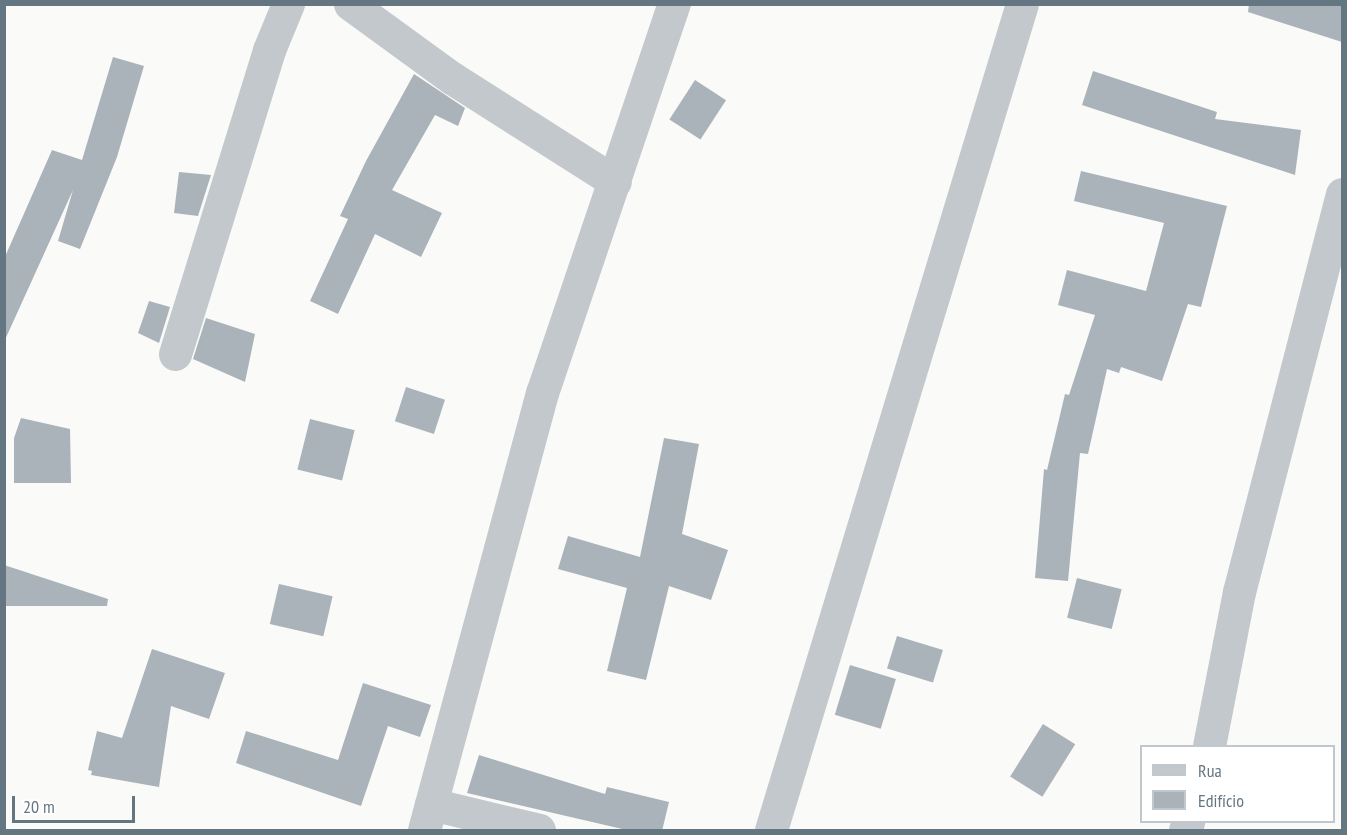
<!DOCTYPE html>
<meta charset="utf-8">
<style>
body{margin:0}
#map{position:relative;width:1347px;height:835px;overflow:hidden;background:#fafaf8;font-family:"PT Sans Narrow",sans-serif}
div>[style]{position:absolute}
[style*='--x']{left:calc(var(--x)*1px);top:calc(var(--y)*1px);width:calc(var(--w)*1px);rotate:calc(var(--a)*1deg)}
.building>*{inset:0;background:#aab3b9;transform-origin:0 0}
.street>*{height:33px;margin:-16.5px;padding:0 16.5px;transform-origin:16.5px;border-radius:16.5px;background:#c3c8cc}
span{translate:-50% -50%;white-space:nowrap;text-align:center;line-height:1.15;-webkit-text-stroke:6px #fff;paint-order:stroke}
.frame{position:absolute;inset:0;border:6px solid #657683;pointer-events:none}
.legend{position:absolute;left:1140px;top:745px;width:195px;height:78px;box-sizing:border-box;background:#fff;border:2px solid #c1c8cd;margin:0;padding:8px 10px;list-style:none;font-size:18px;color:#657683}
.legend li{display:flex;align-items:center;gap:12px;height:30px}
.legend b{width:30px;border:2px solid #c1c8cd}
.scale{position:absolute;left:12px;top:796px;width:123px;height:27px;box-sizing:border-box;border:3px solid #657683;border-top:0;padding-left:8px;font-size:18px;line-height:21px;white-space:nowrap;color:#657683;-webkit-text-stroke:4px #fff;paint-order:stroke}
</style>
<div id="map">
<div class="building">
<i style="clip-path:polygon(1249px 4px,1342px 4px,1342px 42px,1248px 12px)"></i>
<i style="clip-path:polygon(113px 57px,144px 66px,117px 157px,80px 249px,58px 241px,73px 190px,4px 342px,4px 259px,52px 150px,82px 160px)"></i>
<i style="clip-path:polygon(1093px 71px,1217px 112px,1215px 119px,1301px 130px,1295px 175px,1082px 105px)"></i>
<i style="clip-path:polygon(414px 74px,465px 108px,458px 126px,435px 115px,392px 190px,442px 213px,421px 257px,375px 234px,338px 314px,310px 301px,348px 219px,340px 216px,366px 161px)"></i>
<i style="left:695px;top:80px;width:37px;height:47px;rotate:33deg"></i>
<i style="clip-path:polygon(1081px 171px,1227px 206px,1201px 307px,1188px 304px,1162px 381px,1121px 367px,1119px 373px,1107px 369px,1088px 454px,1080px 453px,1068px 581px,1035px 578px,1044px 469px,1047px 470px,1065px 394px,1069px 395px,1095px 315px,1058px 305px,1067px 270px,1146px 291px,1164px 223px,1074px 201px)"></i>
<i style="clip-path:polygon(179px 172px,211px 175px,198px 216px,174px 213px)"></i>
<i style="clip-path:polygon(149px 301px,170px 307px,159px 343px,138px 333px)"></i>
<i style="clip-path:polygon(206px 318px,255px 334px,245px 382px,193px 359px)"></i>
<i style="left:406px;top:387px;width:41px;height:36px;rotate:18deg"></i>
<i style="clip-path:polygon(21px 418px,70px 429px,71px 483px,14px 483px,14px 438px)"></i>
<i style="left:310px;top:419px;width:46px;height:52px;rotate:14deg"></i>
<i style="clip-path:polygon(664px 438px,699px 444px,682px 534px,728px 550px,711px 600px,669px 586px,646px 680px,607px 671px,627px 588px,558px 569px,568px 536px,640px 557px)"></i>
<i style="clip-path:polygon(4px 565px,108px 599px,107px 606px,4px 606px)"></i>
<i style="left:1077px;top:578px;width:46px;height:41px;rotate:14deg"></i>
<i style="left:279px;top:584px;width:55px;height:41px;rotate:13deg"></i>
<i style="left:897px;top:636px;width:48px;height:34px;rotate:17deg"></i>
<i style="clip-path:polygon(152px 649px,225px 673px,209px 719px,171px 706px,159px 787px,91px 775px,92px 771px,88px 770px,97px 731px,122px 738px)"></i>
<i style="left:850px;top:665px;width:48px;height:52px;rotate:17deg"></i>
<i style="clip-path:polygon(363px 683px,431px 705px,420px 737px,388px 726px,361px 806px,236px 763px,246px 731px,338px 760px)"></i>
<i style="left:1043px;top:724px;width:38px;height:62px;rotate:32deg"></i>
<i style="clip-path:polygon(479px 755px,605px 794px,607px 787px,669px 802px,662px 831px,631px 831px,467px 793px)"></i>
</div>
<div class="street">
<i style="--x:350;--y:4;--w:126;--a:36"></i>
<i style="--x:452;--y:78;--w:193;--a:32.5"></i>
<i style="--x:175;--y:354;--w:318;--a:-72.8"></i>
<i style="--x:269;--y:50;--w:50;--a:-67.6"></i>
<i style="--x:1209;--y:746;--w:157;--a:-79"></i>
<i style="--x:1239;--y:592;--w:411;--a:-75.5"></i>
<i style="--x:431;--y:804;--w:111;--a:13.5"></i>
<i style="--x:424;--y:830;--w:453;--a:-74.9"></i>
<i style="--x:542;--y:393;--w:411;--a:-71.3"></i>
<i style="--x:771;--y:830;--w:863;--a:-73.1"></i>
<i style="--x:1185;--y:830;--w:9;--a:-69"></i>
</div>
<div class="frame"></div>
<ul class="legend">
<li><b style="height:8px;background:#c3c8cc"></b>Rua</li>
<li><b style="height:16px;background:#aab3b9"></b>Edifício</li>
</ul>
<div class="scale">20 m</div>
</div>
